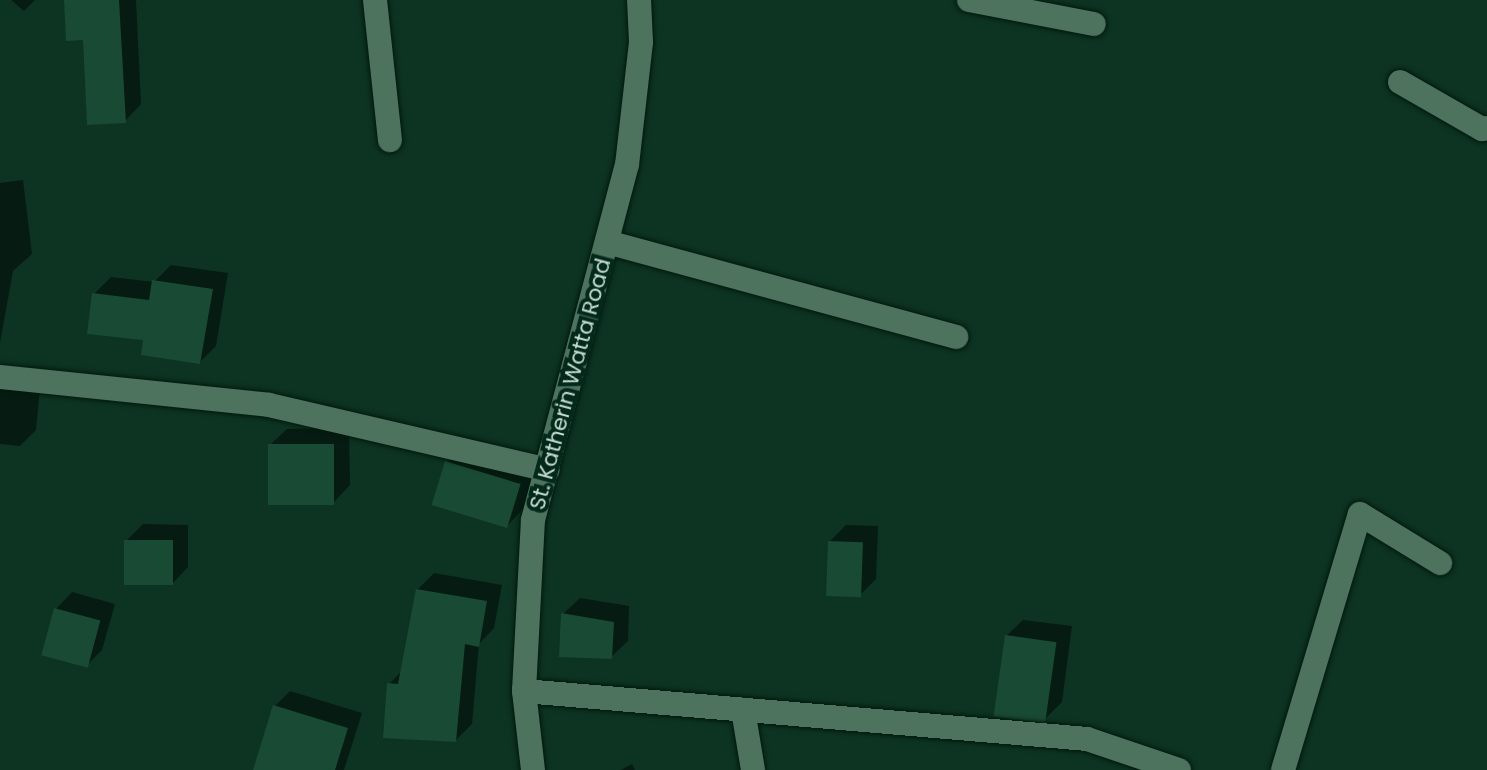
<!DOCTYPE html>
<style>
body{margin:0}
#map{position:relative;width:1487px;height:770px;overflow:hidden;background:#0d3322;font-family:Poppins,sans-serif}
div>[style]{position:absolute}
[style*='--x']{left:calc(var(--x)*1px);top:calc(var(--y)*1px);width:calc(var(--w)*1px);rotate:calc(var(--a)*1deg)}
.shadow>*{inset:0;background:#0007}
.building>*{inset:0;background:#194a34;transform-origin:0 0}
.roads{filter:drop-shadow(0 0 2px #00190d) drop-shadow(0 0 2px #00190d)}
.minor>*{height:24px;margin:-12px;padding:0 12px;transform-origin:12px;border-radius:12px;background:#4d735f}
span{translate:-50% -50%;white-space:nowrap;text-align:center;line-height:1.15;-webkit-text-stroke:8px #022919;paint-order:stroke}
.street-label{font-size:22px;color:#c8dcd1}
</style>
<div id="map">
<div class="shadow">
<i style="clip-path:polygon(11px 0,35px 0,24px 11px)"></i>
<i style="clip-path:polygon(66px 0,136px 0,141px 104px,125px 121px)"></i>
<i style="clip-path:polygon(23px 180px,32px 254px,13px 271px,0 343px,0 183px)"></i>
<i style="clip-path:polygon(171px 265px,228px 273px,216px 346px,200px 362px,145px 338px,94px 294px,111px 277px,154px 282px)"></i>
<i style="clip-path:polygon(0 385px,40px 388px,36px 430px,20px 446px,0 444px)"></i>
<i style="clip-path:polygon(349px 428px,350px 485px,334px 502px,270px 445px,287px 429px)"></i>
<i style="clip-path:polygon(463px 446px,536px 467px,523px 509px,507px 526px,447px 462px)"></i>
<i style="clip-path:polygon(143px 524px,188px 525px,188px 567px,172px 584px,126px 541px)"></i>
<i style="clip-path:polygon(846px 525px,878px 526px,876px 579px,860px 595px,830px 541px)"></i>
<i style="clip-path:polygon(434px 573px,502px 585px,494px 628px,479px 644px,472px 724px,456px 740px,389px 684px,402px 671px,417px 590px)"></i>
<i style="clip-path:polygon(72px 592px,115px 604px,102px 650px,86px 666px,56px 609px)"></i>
<i style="clip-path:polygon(580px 598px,629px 606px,628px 641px,611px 657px,563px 614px)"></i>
<i style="clip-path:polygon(1023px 620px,1072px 626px,1062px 702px,1046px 718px,1006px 636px)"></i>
<i style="clip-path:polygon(290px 691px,362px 713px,344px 770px,255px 770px,275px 706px)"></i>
<i style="clip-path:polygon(632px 764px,635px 770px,621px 770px)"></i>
</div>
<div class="building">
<i style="clip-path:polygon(64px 0,119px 0,126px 123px,87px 125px,83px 40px,66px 41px)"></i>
<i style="clip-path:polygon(152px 280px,213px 289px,200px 364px,141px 355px,143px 340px,87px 334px,92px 293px,149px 300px)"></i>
<i style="left:268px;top:444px;width:66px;height:61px"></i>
<i style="left:445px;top:461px;width:79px;height:46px;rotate:17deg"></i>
<i style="left:124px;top:540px;width:49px;height:45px"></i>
<i style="left:828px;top:541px;width:35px;height:55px;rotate:2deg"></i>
<i style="clip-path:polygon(416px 589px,487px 601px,479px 647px,465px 644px,456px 742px,383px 738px,387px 683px,398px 684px)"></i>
<i style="left:54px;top:608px;width:48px;height:49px;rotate:15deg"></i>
<i style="clip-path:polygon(561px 613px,614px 622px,612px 659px,559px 657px)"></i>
<i style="left:1005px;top:635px;width:52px;height:82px;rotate:8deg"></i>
<i style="clip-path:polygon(273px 705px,348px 728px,335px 770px,253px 770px)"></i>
</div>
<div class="roads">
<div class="minor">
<i style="--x:375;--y:0;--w:141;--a:83.9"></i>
<i style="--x:969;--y:0;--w:127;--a:10.9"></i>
<i style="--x:1400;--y:82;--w:95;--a:29.8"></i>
<i style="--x:1482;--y:129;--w:5;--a:-11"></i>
<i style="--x:607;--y:242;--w:362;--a:15.2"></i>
<i style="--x:0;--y:377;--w:270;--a:5.9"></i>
<i style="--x:269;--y:405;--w:286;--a:13.1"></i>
<i style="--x:524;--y:691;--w:565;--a:4.87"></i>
<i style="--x:1087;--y:739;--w:97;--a:18.6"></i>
<i style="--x:743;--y:710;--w:61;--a:80.5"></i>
<i style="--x:533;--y:770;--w:80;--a:-96.5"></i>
<i style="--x:524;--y:691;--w:171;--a:-87"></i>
<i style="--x:533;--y:520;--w:367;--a:-75.2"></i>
<i style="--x:627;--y:165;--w:124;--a:-83.5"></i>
<i style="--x:641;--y:42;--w:42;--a:-92.7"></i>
<i style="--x:1283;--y:770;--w:267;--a:-73.3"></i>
<i style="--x:1360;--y:514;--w:94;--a:31.5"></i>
</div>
</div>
<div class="street-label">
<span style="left:570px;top:384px;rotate:-75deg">St. Katherin Watta Road</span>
</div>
</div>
